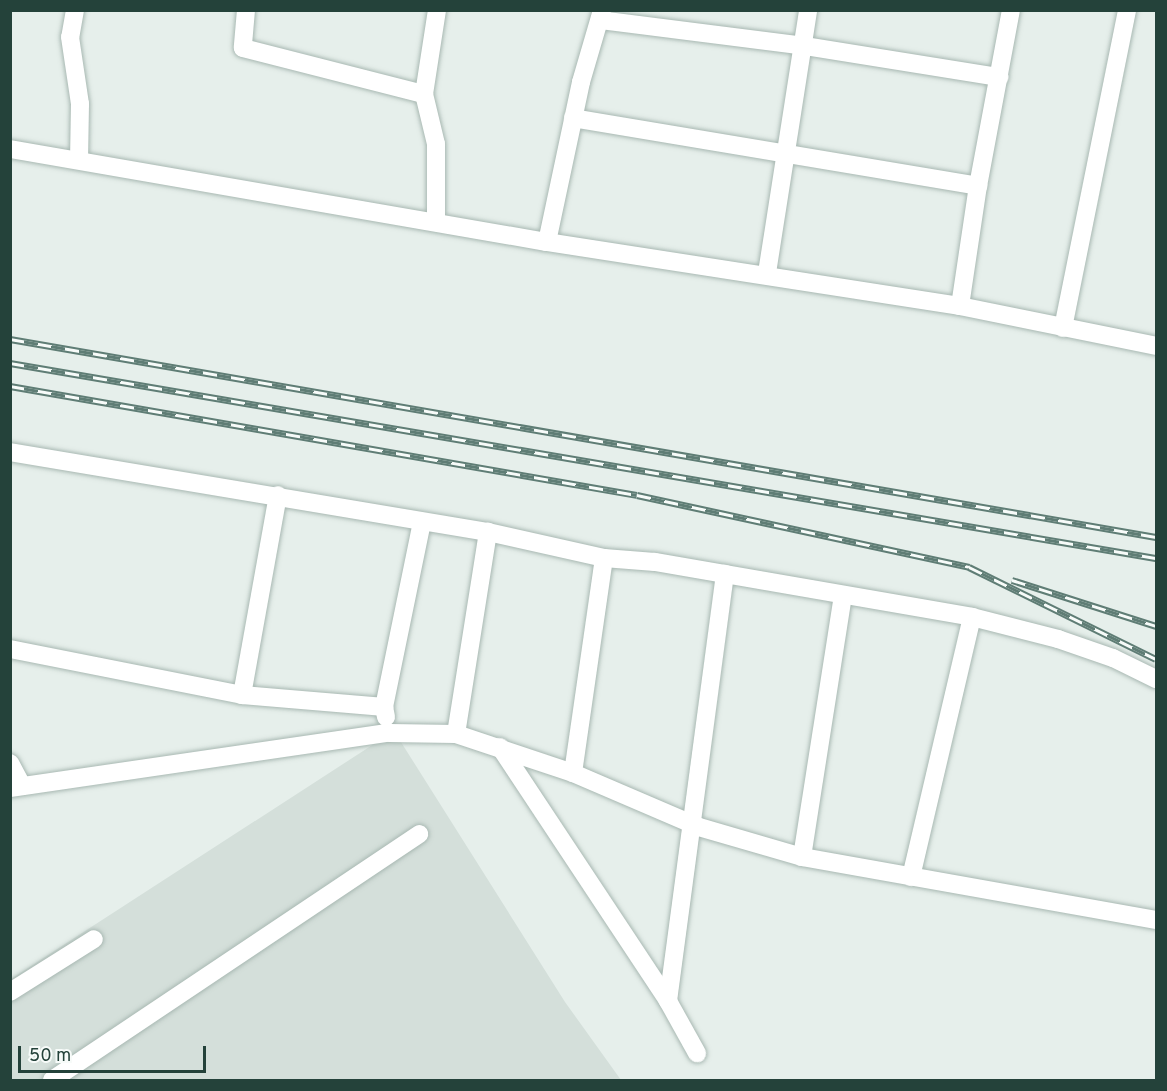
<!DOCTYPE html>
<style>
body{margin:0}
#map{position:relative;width:1167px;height:1091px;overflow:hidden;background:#e6efeb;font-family:Overpass,sans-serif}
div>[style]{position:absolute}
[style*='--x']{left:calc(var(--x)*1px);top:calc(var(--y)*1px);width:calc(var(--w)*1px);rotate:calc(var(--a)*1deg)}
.built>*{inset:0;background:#d4dfda}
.roads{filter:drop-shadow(0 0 2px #a8b8b2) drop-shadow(0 0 2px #a8b8b2)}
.minor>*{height:18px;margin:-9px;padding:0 9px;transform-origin:9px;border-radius:9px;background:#fff}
.rail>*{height:7px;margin-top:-3.5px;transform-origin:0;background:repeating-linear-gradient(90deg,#f7fbf9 0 14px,#5f7d75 0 28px);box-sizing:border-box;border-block:2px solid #5f7d75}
span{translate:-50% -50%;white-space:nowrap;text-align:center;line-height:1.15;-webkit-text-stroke:5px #f7fbf9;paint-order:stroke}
.frame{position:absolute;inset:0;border:12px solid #24423a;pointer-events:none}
.scale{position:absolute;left:18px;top:1046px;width:188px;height:27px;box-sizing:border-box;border:3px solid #24423a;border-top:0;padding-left:8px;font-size:18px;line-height:21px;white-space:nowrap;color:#24423a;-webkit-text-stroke:4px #f7fbf9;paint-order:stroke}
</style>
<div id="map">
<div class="built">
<i style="clip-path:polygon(394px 731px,565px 1002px,621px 1080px,11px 1080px,11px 979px)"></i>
</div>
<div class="roads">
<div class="minor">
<i style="--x:75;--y:10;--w:27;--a:100"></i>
<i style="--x:70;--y:37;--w:68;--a:81.5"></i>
<i style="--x:80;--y:104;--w:55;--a:91"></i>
<i style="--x:246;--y:10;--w:38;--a:95"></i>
<i style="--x:243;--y:48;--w:187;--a:14.3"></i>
<i style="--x:600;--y:20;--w:201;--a:7.2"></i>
<i style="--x:799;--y:45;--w:203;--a:9.1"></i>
<i style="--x:573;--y:118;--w:411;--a:9.5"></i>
<i style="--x:10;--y:149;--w:545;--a:9.83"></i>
<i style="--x:547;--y:242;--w:418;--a:8.8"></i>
<i style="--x:960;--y:306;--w:200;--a:11.5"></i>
<i style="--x:436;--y:222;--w:78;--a:-90"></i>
<i style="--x:436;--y:144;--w:51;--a:-103.5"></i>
<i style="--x:424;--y:94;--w:85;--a:-81.2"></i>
<i style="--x:547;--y:242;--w:164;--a:-78"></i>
<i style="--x:581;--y:82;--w:75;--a:-73.7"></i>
<i style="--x:767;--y:273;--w:266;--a:-81.1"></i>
<i style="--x:960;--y:306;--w:121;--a:-81.5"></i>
<i style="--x:978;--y:186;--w:179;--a:-79.4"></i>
<i style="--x:1063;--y:328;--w:324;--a:-78.6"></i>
<i style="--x:10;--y:452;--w:485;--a:9.5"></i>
<i style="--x:488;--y:532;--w:119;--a:12.6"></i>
<i style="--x:604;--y:558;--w:51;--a:4.5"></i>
<i style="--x:655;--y:562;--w:322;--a:9.8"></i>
<i style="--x:972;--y:617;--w:89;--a:14.3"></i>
<i style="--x:1058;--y:639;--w:58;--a:19.1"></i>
<i style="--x:1113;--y:658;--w:48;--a:26"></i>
<i style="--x:10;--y:649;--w:237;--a:11.2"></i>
<i style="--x:242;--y:695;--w:143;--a:4.8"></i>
<i style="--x:242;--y:695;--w:203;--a:-79.8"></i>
<i style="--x:386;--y:717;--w:10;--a:-101"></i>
<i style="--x:384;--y:707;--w:189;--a:-78.4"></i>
<i style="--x:456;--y:734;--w:205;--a:-81"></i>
<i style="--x:500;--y:747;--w:305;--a:56.5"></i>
<i style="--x:668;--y:1001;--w:60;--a:60.9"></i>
<i style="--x:10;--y:763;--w:26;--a:62"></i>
<i style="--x:573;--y:773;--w:217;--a:-81.8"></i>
<i style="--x:10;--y:788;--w:383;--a:-8.3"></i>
<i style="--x:389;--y:733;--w:67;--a:0.9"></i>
<i style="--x:456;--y:734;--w:123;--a:18.4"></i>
<i style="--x:573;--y:773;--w:137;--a:23.2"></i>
<i style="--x:699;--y:827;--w:107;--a:16.2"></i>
<i style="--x:802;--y:857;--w:360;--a:10.1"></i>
<i style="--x:802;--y:857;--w:264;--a:-81.1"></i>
<i style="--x:911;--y:877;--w:267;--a:-76.8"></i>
<i style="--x:10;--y:992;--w:99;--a:-32.2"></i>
<i style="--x:668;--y:1001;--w:431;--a:-82.4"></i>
<i style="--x:52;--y:1080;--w:442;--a:-33.8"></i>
</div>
</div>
<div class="rail">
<i style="--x:10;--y:339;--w:1163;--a:9.8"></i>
<i style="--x:10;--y:363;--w:1162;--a:9.66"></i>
<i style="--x:10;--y:386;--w:636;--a:9.86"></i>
<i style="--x:637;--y:495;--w:340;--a:12.2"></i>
<i style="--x:969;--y:567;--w:208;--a:26.2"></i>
<i style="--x:1012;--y:580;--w:151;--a:17.7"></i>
</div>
<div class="frame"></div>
<div class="scale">50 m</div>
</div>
